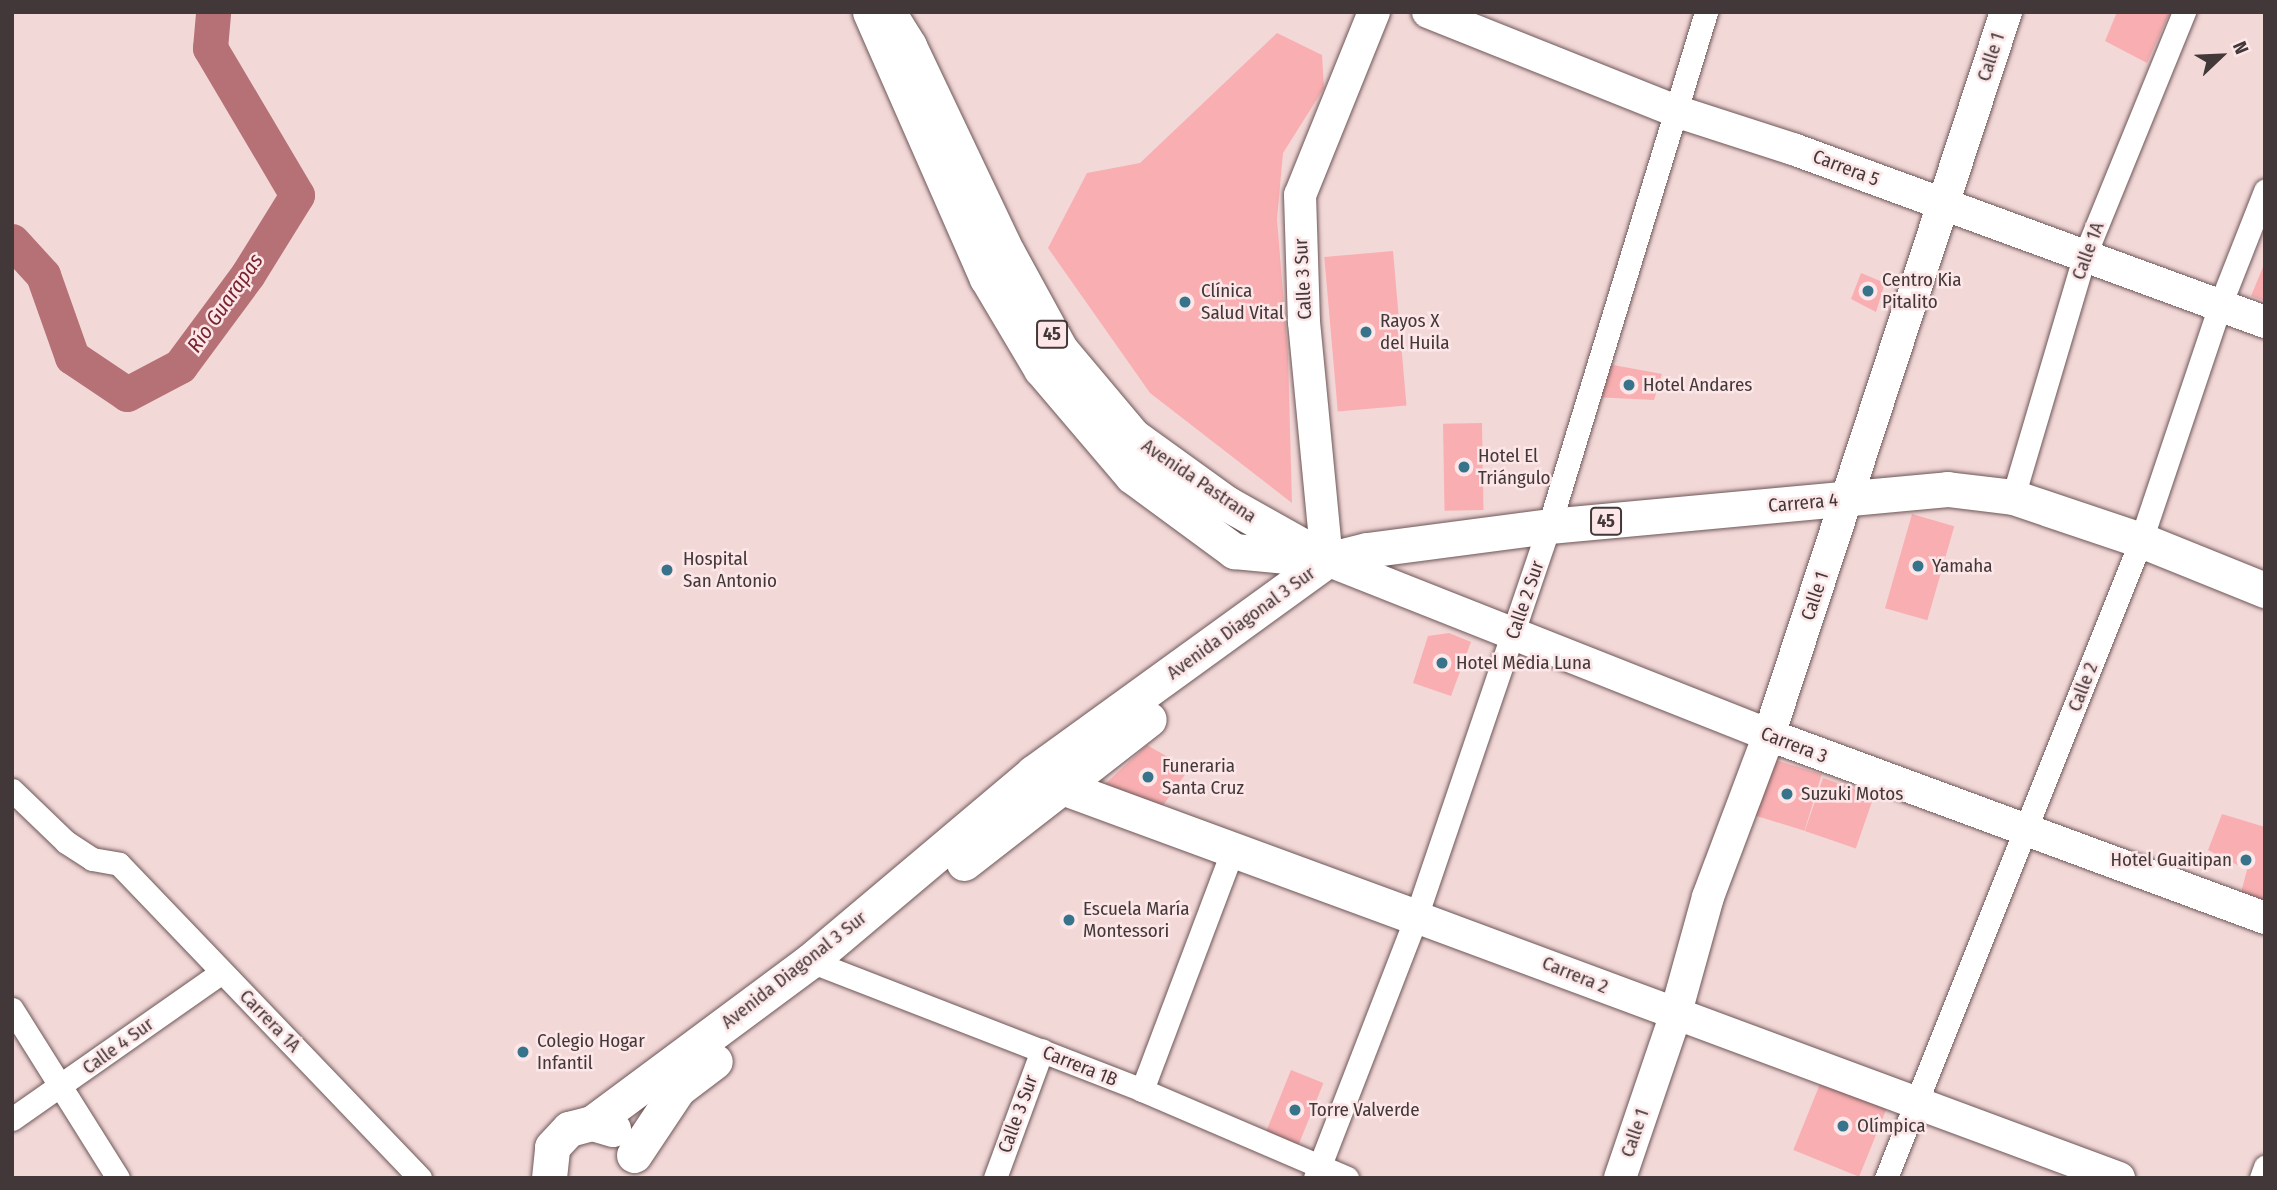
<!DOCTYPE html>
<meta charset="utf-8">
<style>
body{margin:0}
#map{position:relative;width:2277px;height:1190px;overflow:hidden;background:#f3d8d8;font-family:"Fira Sans Condensed",sans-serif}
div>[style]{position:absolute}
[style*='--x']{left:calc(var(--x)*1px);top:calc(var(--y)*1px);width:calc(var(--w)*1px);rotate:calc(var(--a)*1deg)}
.river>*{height:35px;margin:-17.5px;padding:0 17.5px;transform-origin:17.5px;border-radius:17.5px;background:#b67176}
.building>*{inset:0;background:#f9afb2;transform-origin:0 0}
.roads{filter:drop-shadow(0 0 2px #6e5757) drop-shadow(0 0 2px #6e5757)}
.street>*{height:23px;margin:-11.5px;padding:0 11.5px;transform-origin:11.5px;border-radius:11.5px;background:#fff}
.secondary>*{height:32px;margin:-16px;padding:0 16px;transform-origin:16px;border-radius:16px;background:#fff}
.primary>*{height:35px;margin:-17.5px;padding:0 17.5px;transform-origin:17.5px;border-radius:17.5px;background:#fff}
.dots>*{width:19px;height:19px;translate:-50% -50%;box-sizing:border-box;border:4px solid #fce6e7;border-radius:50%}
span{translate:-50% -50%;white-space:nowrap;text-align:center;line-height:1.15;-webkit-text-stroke:5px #fce6e7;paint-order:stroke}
.shield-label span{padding:2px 5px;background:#fce6e7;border:2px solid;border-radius:5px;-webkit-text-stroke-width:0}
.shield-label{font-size:18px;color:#433839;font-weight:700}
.street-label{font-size:19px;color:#433839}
.poi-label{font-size:19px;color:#433839}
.left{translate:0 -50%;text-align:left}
.right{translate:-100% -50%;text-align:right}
.water-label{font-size:21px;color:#782330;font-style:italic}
.frame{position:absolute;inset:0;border:14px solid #433839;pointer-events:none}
.north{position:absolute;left:2186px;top:21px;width:70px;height:70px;-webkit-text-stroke:5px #fce6e7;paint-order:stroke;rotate:67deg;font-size:19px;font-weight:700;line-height:28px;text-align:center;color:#433839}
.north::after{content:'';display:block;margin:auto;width:24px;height:32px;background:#433839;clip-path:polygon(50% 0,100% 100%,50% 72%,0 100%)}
</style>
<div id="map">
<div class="river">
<i style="--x:12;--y:241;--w:46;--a:47.6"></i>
<i style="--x:43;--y:275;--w:87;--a:70.5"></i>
<i style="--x:72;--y:357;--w:66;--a:33.9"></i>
<i style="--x:127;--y:394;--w:60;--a:-27.8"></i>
<i style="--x:180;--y:366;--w:114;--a:-53.5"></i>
<i style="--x:248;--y:274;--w:93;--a:-58.2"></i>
<i style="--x:297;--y:195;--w:171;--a:-120.6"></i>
<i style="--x:210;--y:48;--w:36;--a:-85"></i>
</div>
<div class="building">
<i style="clip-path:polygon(2117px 12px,2170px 12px,2147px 63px,2105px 41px)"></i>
<i style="clip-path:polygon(1277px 33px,1322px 55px,1324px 88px,1283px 153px,1277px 219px,1288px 355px,1292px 503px,1150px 393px,1048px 248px,1087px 173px,1140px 163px)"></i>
<i style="left:1393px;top:251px;width:155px;height:69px;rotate:85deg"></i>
<i style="clip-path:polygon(2265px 262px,2265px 301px,2251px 296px)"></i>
<i style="clip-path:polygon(1861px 273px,1885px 283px,1876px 312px,1851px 299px)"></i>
<i style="clip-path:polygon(1608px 364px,1662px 374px,1654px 400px,1593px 397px)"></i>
<i style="left:1482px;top:423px;width:87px;height:39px;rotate:89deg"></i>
<i style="left:1912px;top:514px;width:44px;height:98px;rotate:16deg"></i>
<i style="clip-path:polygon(1449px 633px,1471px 642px,1451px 696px,1413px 683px,1428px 636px)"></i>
<i style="clip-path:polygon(1147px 745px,1189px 769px,1159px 811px,1105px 784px)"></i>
<i style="left:1772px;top:759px;width:52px;height:59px;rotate:17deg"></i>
<i style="left:1823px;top:778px;width:54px;height:56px;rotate:19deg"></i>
<i style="clip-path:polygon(2222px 814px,2265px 827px,2265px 907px,2240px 896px,2247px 870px,2208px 850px)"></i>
<i style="left:1291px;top:1070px;width:35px;height:71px;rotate:22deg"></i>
<i style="left:1824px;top:1074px;width:71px;height:82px;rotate:22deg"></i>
</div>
<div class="roads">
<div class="street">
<i style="--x:2013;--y:497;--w:250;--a:-73.5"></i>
<i style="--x:2084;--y:257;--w:265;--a:-67.8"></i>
<i style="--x:12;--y:790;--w:75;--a:43.9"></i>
<i style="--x:66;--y:842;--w:31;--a:33"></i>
<i style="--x:92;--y:859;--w:27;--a:10"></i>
<i style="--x:119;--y:864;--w:435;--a:46.2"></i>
<i style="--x:810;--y:961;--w:356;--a:21.2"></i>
<i style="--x:1142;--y:1090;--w:223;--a:23.2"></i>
<i style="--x:12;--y:1009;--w:199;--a:57.9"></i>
<i style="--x:1142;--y:1090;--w:260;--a:-69.3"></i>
<i style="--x:12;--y:1119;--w:256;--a:-35"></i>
<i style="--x:995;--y:1178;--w:136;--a:-69.8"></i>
<i style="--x:1315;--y:1178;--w:280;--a:-68.8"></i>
<i style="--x:1416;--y:917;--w:413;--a:-71.2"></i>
<i style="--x:1549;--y:526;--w:537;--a:-73.01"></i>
<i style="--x:1886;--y:1178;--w:687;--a:-68.21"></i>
<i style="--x:2141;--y:540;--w:248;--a:-71.4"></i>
<i style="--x:2220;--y:305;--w:123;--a:-68.5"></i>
<i style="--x:2261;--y:1178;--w:12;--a:-70"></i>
</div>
<div class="secondary">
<i style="--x:1374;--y:12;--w:197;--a:112"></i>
<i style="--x:1300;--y:195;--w:127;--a:88.2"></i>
<i style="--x:1304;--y:322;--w:239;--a:84.5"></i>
<i style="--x:1327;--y:560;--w:475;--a:21.6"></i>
<i style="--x:1769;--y:735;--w:529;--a:20.25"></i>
<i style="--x:1428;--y:12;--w:266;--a:21.8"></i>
<i style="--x:1675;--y:111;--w:124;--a:17.9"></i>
<i style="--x:1793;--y:149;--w:503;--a:20.13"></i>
<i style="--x:1416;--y:917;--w:750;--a:20.37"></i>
<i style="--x:1620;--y:1178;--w:171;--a:-71.2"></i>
<i style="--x:1675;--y:1016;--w:123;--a:-74.5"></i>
<i style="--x:1708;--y:897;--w:173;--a:-69.4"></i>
<i style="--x:1769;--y:735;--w:761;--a:-71.85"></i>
</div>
<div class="primary">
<i style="--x:870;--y:12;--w:291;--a:66.3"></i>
<i style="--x:987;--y:278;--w:106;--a:59.3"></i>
<i style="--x:1041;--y:369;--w:140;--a:49.6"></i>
<i style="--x:1132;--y:476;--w:127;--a:36.3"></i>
<i style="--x:1234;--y:551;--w:93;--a:5.5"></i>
<i style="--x:1327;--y:560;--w:41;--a:-14"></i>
<i style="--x:1367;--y:550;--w:184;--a:-7.5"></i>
<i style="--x:1549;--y:526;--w:400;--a:-5.3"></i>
<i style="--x:1947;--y:489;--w:66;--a:6.9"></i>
<i style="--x:2013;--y:497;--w:135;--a:18.6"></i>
<i style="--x:2141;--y:540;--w:134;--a:22"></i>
<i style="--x:888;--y:12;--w:40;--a:58"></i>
<i style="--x:909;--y:46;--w:228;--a:64.6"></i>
<i style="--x:1007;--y:252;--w:111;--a:61.3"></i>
<i style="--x:1060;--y:349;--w:114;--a:50"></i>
<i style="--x:1133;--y:436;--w:115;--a:35.8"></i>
<i style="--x:1226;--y:503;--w:102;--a:29.3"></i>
<i style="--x:1046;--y:781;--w:394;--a:20.2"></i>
<i style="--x:964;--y:863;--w:234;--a:-37.9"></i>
<i style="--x:592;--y:1123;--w:272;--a:-36.6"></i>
<i style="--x:810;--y:961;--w:292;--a:-40.1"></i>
<i style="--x:1033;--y:773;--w:363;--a:-35.9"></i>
<i style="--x:634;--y:1155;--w:79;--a:-56.3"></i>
<i style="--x:678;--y:1089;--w:46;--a:-37.1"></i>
<i style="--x:549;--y:1178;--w:31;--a:-84"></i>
<i style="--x:552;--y:1147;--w:25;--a:-47"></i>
<i style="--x:569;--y:1129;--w:24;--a:-15"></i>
<i style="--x:592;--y:1123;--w:22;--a:16"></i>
</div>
</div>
<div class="dots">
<i style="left:1868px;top:291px;background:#37748b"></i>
<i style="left:1185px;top:302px;background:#37748b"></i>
<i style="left:1366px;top:332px;background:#37748b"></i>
<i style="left:1629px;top:385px;background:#37748b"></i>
<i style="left:1464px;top:467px;background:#37748b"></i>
<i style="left:1918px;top:566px;background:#37748b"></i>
<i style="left:667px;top:570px;background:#37748b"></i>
<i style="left:1442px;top:663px;background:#37748b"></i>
<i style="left:1148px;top:777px;background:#37748b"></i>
<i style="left:1787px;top:794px;background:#37748b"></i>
<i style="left:2246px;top:860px;background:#37748b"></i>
<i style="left:1069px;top:920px;background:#37748b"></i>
<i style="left:523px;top:1052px;background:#37748b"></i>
<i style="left:1295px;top:1110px;background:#37748b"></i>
<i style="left:1843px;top:1126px;background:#37748b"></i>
</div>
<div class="shield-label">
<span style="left:1052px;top:334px">45</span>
<span style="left:1606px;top:521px">45</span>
</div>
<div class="street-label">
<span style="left:1991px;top:57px;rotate:-72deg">Calle 1</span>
<span style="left:1846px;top:168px;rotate:21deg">Carrera 5</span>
<span style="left:2088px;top:251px;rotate:-70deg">Calle 1A</span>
<span style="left:1303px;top:279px;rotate:-93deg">Calle 3 Sur</span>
<span style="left:1199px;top:481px;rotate:34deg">Avenida Pastrana</span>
<span style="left:1803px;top:503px;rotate:-5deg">Carrera 4</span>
<span style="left:1815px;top:596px;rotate:-72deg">Calle 1</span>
<span style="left:1525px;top:600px;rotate:-71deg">Calle 2 Sur</span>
<span style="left:1241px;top:623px;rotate:-36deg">Avenida Diagonal 3 Sur</span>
<span style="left:2083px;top:687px;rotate:-69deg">Calle 2</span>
<span style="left:1794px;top:745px;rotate:21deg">Carrera 3</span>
<span style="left:794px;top:970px;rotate:-38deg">Avenida Diagonal 3 Sur</span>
<span style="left:1575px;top:975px;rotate:22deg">Carrera 2</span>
<span style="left:270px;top:1021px;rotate:46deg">Carrera 1A</span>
<span style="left:118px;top:1046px;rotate:-36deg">Calle 4 Sur</span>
<span style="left:1080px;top:1066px;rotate:22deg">Carrera 1B</span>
<span style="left:1018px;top:1114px;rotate:-70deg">Calle 3 Sur</span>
<span style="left:1635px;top:1133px;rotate:-71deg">Calle 1</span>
</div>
<div class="poi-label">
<span class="left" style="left:1882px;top:291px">Centro Kia<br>Pitalito</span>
<span class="left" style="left:1201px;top:302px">Clínica<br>Salud Vital</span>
<span class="left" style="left:1380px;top:332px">Rayos X<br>del Huila</span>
<span class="left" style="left:1643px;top:385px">Hotel Andares</span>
<span class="left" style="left:1478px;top:467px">Hotel El<br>Triángulo</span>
<span class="left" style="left:683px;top:570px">Hospital<br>San Antonio</span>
<span class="left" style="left:1932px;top:566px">Yamaha</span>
<span class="left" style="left:1456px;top:663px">Hotel Media Luna</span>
<span class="left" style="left:1162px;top:777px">Funeraria<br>Santa Cruz</span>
<span class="left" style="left:1801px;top:794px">Suzuki Motos</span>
<span class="right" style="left:2232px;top:860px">Hotel Guaitipan</span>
<span class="left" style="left:1083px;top:920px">Escuela María<br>Montessori</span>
<span class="left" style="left:537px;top:1052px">Colegio Hogar<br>Infantil</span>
<span class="left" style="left:1309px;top:1110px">Torre Valverde</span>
<span class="left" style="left:1857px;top:1126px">Olímpica</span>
</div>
<div class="water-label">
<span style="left:225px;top:303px;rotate:-55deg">Río Guarapas</span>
</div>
<div class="frame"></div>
<div class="north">N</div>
</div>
